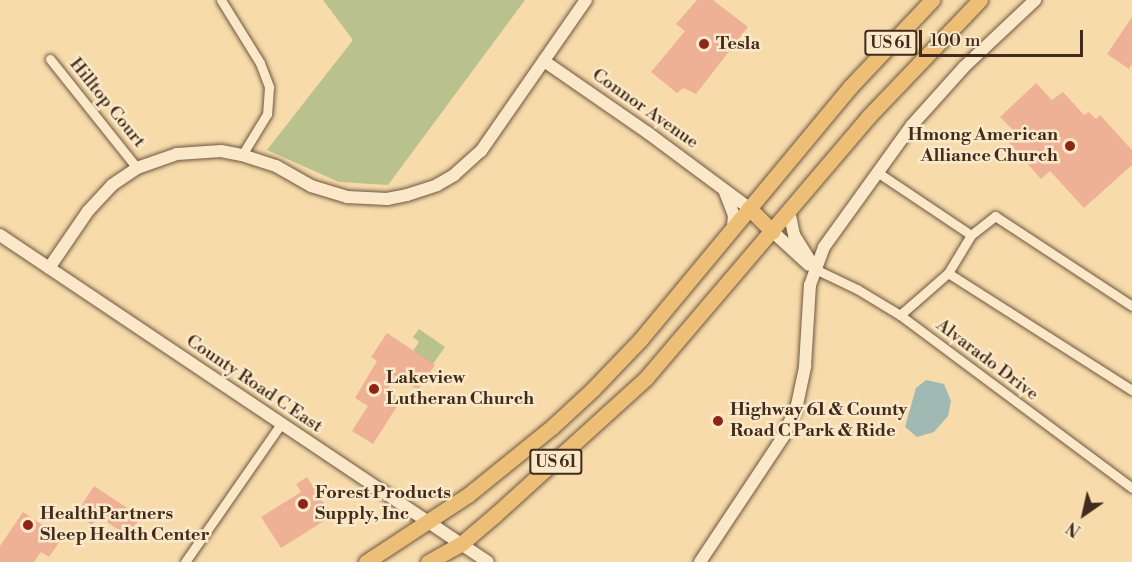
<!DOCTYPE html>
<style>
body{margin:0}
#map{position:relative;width:1132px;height:562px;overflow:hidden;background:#f7dbab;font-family:"Libre Bodoni",serif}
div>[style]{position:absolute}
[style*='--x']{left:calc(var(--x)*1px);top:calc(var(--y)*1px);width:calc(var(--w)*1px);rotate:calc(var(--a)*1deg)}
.green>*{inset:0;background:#b9c18c}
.water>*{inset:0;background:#a0b9b2}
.building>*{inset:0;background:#eeb196}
.roads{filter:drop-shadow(0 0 2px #6e5740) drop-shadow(0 0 2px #6e5740)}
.minor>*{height:9px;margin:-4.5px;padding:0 4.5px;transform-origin:4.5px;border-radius:4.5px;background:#fae8c8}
.tertiary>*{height:12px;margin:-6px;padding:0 6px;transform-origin:6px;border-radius:6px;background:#fae8c8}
.primary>*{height:15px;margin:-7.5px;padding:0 7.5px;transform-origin:7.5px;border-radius:7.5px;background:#ecbe76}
.dots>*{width:16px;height:16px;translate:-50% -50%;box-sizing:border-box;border:3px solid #fae8c8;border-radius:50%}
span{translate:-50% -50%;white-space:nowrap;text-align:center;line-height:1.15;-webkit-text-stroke:5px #fae8c8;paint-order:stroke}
.shield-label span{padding:2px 4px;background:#fae8c8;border:2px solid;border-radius:4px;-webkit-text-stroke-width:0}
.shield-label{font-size:16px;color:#402b1c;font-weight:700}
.poi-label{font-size:18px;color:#402b1c;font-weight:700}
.left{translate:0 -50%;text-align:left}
.right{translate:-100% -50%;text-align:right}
.street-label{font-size:18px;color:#402b1c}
.north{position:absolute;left:1054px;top:484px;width:60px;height:60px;-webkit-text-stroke:4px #fae8c8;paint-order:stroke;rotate:214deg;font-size:16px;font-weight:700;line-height:24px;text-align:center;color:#402b1c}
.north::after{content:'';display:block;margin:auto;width:21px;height:27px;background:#402b1c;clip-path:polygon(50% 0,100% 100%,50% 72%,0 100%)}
.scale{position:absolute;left:919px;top:30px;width:164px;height:27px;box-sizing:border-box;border:3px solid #402b1c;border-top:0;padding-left:8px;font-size:18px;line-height:21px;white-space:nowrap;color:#402b1c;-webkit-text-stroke:4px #fae8c8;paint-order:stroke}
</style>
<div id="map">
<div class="green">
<i style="clip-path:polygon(323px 0,525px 0,388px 185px,339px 182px,267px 150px,353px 40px)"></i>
<i style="clip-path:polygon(419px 329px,445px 347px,433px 364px,413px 351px,419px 342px,413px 337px)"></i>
</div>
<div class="water">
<i style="clip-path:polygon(926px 380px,944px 384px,951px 401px,948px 416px,934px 432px,917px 437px,905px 427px,916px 388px)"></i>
</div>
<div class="building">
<i style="clip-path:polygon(697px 0,713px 0,748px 27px,696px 94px,683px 88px,677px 93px,651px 72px,685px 31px,676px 24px)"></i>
<i style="clip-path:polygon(1132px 17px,1132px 64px,1129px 69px,1107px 54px)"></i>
<i style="clip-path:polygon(1036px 83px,1052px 100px,1063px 92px,1084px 115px,1089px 112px,1096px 119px,1100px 115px,1132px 150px,1132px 165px,1084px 208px,1050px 171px,1041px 179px,1008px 141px,1016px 133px,1000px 117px)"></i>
<i style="clip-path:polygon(387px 333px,435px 365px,418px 390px,396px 376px,387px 390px,401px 400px,373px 444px,352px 431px,368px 406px,355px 398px,377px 361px,371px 357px)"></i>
<i style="clip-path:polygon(307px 477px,332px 516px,281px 548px,261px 517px,301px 492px,296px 484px)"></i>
<i style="clip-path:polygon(94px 486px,141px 517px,128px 536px,98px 516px,92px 525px,76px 514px)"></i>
<i style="clip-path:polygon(23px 512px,62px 538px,49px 557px,41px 552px,34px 562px,0 562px,0 546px)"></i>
</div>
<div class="roads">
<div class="minor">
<i style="--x:221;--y:0;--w:74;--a:58.2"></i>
<i style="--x:260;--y:63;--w:26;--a:69"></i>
<i style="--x:269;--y:87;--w:27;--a:94"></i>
<i style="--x:267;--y:114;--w:48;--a:121.4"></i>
<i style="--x:50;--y:59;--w:139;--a:51.4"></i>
<i style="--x:877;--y:172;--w:113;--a:33.8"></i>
<i style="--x:815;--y:269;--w:47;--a:25.5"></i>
<i style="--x:857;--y:289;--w:50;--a:31.2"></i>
<i style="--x:900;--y:315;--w:289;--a:36.7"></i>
<i style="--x:948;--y:273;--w:218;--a:32.5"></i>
<i style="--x:900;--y:315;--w:64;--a:-41.2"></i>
<i style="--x:948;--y:273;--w:44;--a:-58.8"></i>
<i style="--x:971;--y:235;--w:31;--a:-38"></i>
<i style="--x:995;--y:216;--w:164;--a:33.3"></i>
<i style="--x:185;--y:562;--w:168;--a:-55.2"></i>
</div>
<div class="tertiary">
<i style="--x:544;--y:61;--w:126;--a:34.7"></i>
<i style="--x:648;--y:133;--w:126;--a:36.6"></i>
<i style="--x:725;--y:192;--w:25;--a:69"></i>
<i style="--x:734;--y:215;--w:11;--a:95"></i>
<i style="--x:789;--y:211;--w:25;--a:78"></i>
<i style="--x:794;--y:235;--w:40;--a:58"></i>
<i style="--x:772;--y:231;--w:50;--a:42.6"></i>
<i style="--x:0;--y:235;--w:587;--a:33.83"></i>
<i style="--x:49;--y:268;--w:69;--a:-55.6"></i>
<i style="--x:88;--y:211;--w:35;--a:-47"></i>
<i style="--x:112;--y:185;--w:30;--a:-34"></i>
<i style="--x:137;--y:168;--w:42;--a:-19.3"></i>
<i style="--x:177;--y:154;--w:44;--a:-3.9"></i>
<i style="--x:221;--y:151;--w:21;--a:11"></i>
<i style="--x:242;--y:155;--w:36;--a:18"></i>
<i style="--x:276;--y:166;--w:40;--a:29.7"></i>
<i style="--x:311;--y:186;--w:38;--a:17"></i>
<i style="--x:347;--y:197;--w:40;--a:2.9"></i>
<i style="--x:387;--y:199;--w:20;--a:-11"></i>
<i style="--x:407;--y:195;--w:32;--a:-18"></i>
<i style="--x:437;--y:185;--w:20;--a:-30"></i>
<i style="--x:454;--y:175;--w:36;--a:-42"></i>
<i style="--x:481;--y:151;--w:184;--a:-55.2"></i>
<i style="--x:700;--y:562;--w:150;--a:-56.4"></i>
<i style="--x:783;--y:437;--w:35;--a:-66"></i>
<i style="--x:797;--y:405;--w:40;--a:-78"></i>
<i style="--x:805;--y:366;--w:81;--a:-86.5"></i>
<i style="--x:810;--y:285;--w:40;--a:-69.8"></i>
<i style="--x:824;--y:247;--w:150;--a:-54.2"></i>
<i style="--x:912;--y:125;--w:78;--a:-48.1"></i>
<i style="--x:964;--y:67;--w:98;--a:-43.3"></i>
</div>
<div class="primary">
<i style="--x:749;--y:208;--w:33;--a:45"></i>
<i style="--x:366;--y:562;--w:122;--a:-33.3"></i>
<i style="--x:468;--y:495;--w:108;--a:-39"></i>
<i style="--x:552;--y:427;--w:56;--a:-42.8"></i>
<i style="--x:593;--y:389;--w:68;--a:-46.2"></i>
<i style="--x:640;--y:340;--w:329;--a:-50.3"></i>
<i style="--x:850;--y:87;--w:120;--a:-46.7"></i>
<i style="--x:428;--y:562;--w:38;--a:-29"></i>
<i style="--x:461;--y:544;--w:45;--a:-40.5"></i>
<i style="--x:495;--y:515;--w:204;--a:-42.2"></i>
<i style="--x:646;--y:378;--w:343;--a:-49.6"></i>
<i style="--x:868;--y:117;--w:162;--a:-46.3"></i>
</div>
</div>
<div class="dots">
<i style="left:704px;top:44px;background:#8f2418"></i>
<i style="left:1070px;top:146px;background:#8f2418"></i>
<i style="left:374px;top:389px;background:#8f2418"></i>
<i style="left:718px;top:421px;background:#8f2418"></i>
<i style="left:303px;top:504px;background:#8f2418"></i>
<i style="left:28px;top:525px;background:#8f2418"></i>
</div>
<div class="shield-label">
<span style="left:891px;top:43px">US 61</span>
<span style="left:556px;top:462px">US 61</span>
</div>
<div class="poi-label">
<span class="left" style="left:716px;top:44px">Tesla</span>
<span class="right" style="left:1058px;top:146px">Hmong American<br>Alliance Church</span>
<span class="left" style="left:386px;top:389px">Lakeview<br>Lutheran Church</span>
<span class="left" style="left:730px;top:421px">Highway 61 &amp; County<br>Road C Park &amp; Ride</span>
<span class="left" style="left:315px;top:504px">Forest Products<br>Supply, Inc</span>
<span class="left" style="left:40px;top:525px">HealthPartners<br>Sleep Health Center</span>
</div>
<div class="street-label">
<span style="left:107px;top:103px;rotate:51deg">Hilltop Court</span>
<span style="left:645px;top:109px;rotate:35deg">Connor Avenue</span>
<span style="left:987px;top:360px;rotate:37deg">Alvarado Drive</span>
<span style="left:254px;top:384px;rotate:34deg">County Road C East</span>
</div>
<div class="north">N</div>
<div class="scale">100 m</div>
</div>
